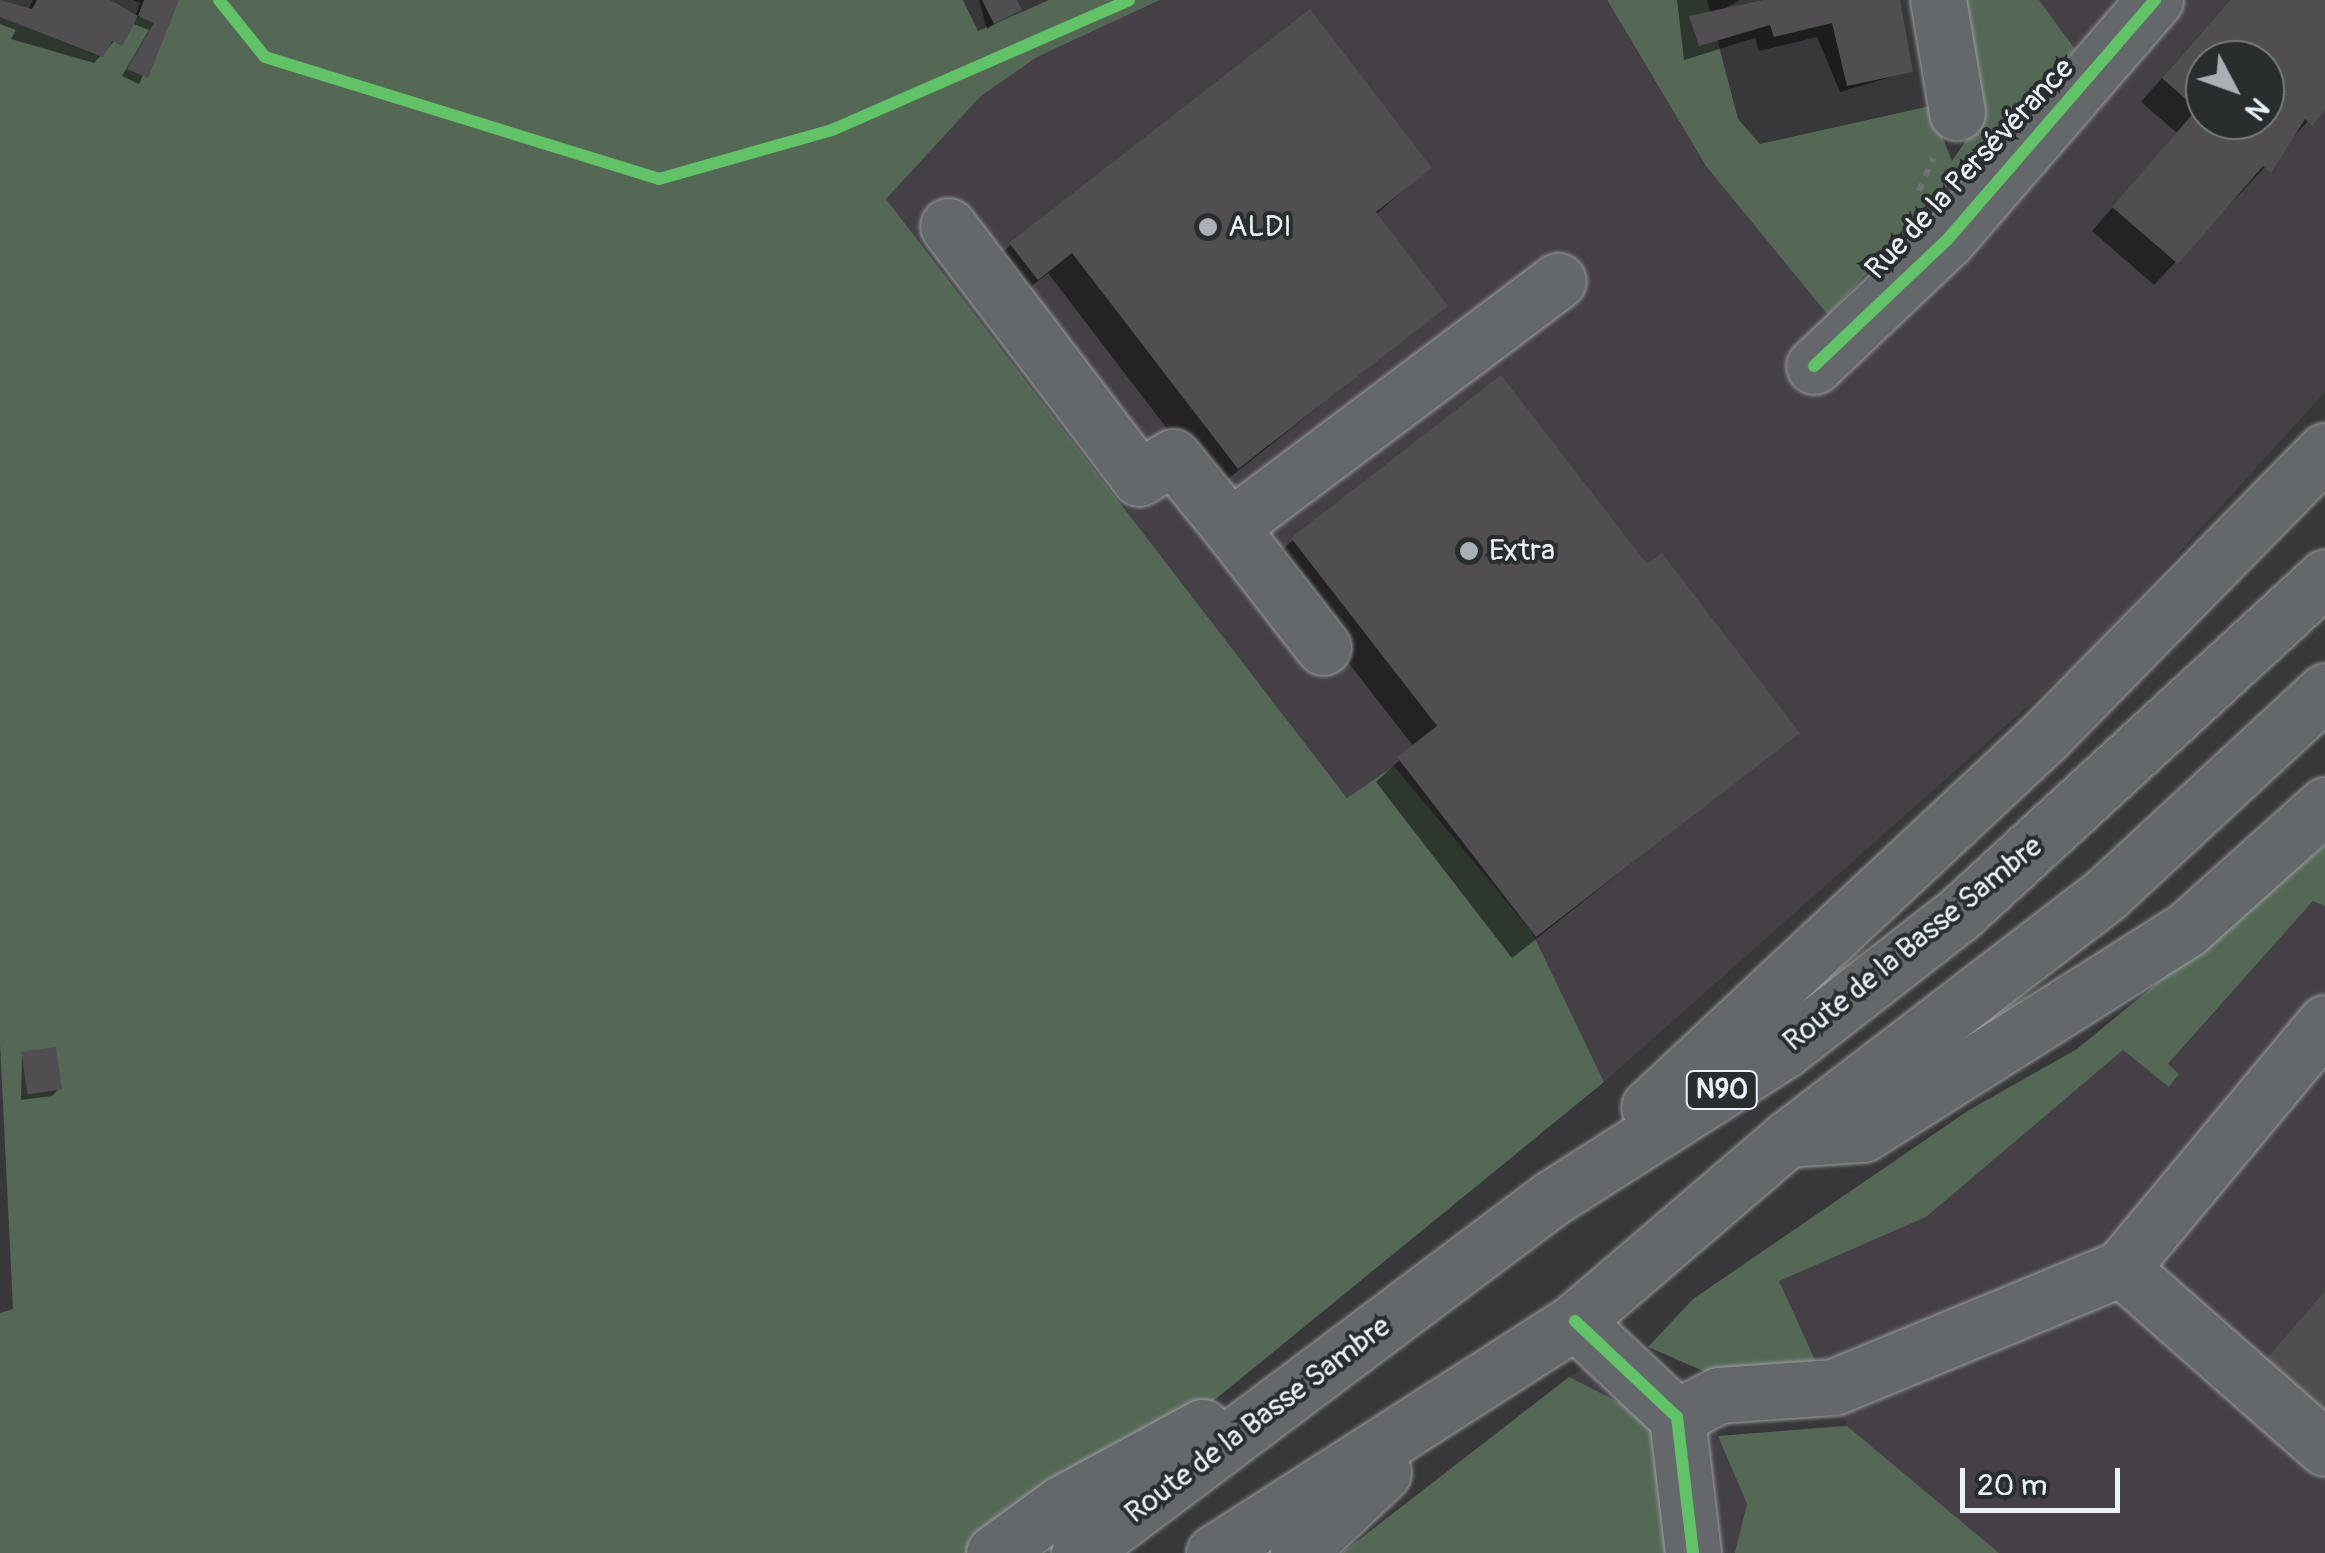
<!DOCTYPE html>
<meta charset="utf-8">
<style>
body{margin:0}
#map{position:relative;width:2325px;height:1553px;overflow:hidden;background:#383739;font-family:Pangolin,sans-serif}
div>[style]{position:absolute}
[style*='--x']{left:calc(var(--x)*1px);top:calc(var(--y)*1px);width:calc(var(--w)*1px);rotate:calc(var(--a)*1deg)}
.built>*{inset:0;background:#444046}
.green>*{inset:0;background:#556856}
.shadow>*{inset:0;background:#0007}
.building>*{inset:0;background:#514e51;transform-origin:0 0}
.path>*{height:6px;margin-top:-3px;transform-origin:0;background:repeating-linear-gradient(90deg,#6f7172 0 8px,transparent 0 16px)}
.roads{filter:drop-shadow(0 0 2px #9c9d9f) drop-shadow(0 0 2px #9c9d9f)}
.minor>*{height:55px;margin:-27.5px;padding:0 27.5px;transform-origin:27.5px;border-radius:27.5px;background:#65686b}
.highway>*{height:55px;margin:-27.5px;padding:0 27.5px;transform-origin:27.5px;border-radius:27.5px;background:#65686b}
.cycleway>*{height:12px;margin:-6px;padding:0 6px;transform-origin:6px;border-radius:6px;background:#61c268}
.dots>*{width:28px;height:28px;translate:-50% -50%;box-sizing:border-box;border:5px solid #2a2d2e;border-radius:50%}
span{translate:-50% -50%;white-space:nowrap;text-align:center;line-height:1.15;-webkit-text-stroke:8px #2a2d2e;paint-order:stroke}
.shield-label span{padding:2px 8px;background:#2a2d2e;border:2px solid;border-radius:8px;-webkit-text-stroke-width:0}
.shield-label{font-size:28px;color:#e8f1f8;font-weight:700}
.street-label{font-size:30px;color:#e8f1f8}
.poi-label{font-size:30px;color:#e8f1f8}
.left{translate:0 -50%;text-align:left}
.north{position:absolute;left:2185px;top:40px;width:100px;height:100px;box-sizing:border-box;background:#2a2d2e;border:2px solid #767b7f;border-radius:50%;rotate:131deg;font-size:28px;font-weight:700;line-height:40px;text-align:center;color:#e8f1f8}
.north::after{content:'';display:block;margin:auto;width:35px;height:45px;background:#aab0b5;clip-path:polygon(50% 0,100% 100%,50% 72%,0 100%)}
.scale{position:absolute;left:1960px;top:1468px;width:160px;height:45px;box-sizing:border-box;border:5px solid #e8f1f8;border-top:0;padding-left:12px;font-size:30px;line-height:35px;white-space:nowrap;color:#e8f1f8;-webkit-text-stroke:8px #2a2d2e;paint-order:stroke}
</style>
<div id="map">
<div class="built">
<i style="clip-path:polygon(evenodd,1161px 0,1606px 0,1706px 166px,1828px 314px,2074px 49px,2039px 0,2325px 0,2325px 392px,2089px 652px,1604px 1082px,1532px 932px,1347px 798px,886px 199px,981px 96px,1037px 57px,1161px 0,2205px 60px,2265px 60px,2265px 120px,2205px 120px,2205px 60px)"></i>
<i style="clip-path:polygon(2317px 896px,2325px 903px,2325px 1553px,1342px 1553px,1569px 1377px,1629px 1344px,1679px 1383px,1719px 1436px,1847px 1425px,1778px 1281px,1926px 1217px,2123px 1050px,2168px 1086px,2178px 1074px,2168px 1065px)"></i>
</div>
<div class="green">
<i style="clip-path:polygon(0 0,88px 50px,154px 8px,144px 0,963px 0,978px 31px,1049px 0,1160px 0,1037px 57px,981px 96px,886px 199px,1347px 798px,1394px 766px,1532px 932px,1604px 1082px,1217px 1398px,985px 1553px,0 1553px,0 1313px,13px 1309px,0 1043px)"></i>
<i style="clip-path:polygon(1607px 0,1707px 0,1738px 119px,1760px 144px,1930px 106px,1952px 161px,1986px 111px,1956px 0,2039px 0,2075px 49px,1828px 315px,1706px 166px)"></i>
<i style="clip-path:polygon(2325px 845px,2325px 906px,2313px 901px,2168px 1064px,2179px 1074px,2169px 1087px,2123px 1050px,1926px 1217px,1779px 1281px,1822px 1375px,1724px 1380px,1648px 1347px,1693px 1299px,1969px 1110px,2077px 1049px)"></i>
<i style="clip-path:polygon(1569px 1377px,1636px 1411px,1655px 1434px,1666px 1553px,1342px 1553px)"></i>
<i style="clip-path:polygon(1847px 1426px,1999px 1553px,1735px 1553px,1747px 1504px,1718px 1436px)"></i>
</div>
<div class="shadow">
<i style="clip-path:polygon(0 0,28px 10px,33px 0,105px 0,135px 17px,140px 3px,133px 0,176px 0,139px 84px,122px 76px,149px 30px,131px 23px,94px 63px,11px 39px,16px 30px,0 24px)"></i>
<i style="clip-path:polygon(979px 0,1014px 0,1019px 9px,987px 29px)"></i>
<i style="clip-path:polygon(1677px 0,1740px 0,1720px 11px,1770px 0,1897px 0,1911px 71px,1840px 92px,1817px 37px,1759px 51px,1755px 38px,1684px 60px)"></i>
<i style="clip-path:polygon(evenodd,2230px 0,2325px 0,2325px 103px,2154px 285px,2092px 231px,2177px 133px,2141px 102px,2230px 0,2205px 60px,2265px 60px,2265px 120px,2205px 120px,2205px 60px)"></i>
<i style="clip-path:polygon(1429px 168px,1375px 215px,1445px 306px,1214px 490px,1048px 273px,1014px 300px,988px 267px,1011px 244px)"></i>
<i style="clip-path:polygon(1293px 540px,1647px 568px,1797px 732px,1512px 958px,1376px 782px,1414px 747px,1270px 562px)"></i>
<i style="clip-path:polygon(22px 1054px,59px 1089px,52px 1096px,21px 1100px)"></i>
</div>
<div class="building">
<i style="clip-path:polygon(0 0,32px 9px,37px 0,110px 0,138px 16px,144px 0,179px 0,148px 78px,127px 69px,154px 23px,138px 16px,122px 46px,112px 41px,103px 57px,0 17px)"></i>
<i style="clip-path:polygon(982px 0,1017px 0,1022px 10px,994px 24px)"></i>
<i style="clip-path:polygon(1763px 0,1900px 0,1913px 72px,1847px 86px,1832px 23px,1774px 37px,1770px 25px,1699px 46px,1689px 16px)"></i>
<i style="clip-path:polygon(evenodd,2230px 0,2325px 0,2325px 110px,2312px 126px,2305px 119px,2271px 173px,2263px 166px,2178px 264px,2112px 207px,2197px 109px,2162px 78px,2230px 0,2205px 60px,2265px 60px,2265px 120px,2205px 120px,2205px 60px)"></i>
<i style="clip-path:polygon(1310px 9px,1432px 168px,1376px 212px,1448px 306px,1238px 469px,1072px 253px,1038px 280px,1009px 243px)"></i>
<i style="clip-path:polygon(1501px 375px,1647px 564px,1662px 553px,1800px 733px,1536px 937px,1397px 757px,1437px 726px,1291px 538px)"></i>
<i style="left:56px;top:1047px;width:43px;height:35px;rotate:82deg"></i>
<i style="clip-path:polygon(2325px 1291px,2325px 1417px,2262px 1364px)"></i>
</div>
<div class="path">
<i style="--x:1919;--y:191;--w:36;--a:-67"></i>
</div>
<div class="roads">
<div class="minor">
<i style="--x:1938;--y:0;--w:114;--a:80.4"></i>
<i style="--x:948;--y:226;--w:316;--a:52.8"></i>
<i style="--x:1139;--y:478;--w:40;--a:-32"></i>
<i style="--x:1173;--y:457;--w:90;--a:50.8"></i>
<i style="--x:1814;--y:366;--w:183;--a:-43.5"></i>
<i style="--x:1947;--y:240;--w:318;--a:-49.1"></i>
<i style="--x:1323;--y:647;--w:152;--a:-127.8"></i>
<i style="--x:1230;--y:527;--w:410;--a:-36.9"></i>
<i style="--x:2121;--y:1268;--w:319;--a:-50.2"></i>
<i style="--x:1575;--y:1321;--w:140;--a:43.3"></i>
<i style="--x:1677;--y:1417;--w:137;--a:83.3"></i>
<i style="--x:1677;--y:1417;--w:47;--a:-27.6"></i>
<i style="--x:1719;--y:1395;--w:115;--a:-4"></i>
<i style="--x:1834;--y:1387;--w:311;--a:-22.5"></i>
<i style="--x:2121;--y:1268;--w:272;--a:41.4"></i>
</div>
<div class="highway">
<i style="--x:1649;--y:1107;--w:538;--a:-43.12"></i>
<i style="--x:2042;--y:739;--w:404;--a:-45.5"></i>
<i style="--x:1787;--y:1139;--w:76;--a:-3.8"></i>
<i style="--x:1863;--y:1134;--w:383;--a:-32.3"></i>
<i style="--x:2187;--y:929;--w:186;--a:-41.9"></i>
<i style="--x:994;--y:1553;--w:83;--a:-36.2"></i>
<i style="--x:1061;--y:1504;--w:161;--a:-28.6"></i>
<i style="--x:1079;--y:1553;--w:591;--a:-36.89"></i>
<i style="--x:1552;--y:1198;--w:274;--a:-32.5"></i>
<i style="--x:1783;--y:1051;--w:222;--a:-37.9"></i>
<i style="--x:1958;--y:915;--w:499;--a:-42.6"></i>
<i style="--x:1214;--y:1553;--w:429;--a:-32.7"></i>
<i style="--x:1575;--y:1321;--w:279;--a:-40.6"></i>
<i style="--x:1787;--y:1139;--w:401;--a:-37.5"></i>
<i style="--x:2105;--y:895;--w:300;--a:-42.8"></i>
<i style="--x:1298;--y:1553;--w:117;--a:-43.3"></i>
</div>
</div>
<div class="cycleway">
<i style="--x:219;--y:0;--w:73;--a:51.1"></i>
<i style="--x:265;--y:57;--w:412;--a:17.2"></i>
<i style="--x:659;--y:179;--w:180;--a:-15.8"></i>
<i style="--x:832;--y:130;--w:324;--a:-23.6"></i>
<i style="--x:1814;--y:366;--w:183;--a:-43.5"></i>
<i style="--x:1947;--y:240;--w:318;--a:-49.1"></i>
<i style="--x:1575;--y:1321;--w:140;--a:43.3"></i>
<i style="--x:1677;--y:1417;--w:137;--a:83.3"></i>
</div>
<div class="dots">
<i style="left:1208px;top:227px;background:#aab0b5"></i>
<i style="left:1469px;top:551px;background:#aab0b5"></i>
</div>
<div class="shield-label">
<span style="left:1722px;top:1090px">N90</span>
</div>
<div class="street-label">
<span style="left:1970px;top:169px;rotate:-47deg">Rue de la Persévérance</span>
<span style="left:1913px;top:944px;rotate:-39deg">Route de la Basse Sambre</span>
<span style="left:1258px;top:1420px;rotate:-37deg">Route de la Basse Sambre</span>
</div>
<div class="poi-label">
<span class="left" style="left:1228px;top:227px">ALDI</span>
<span class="left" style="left:1489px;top:551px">Extra</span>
</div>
<div class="north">N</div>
<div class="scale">20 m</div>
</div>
